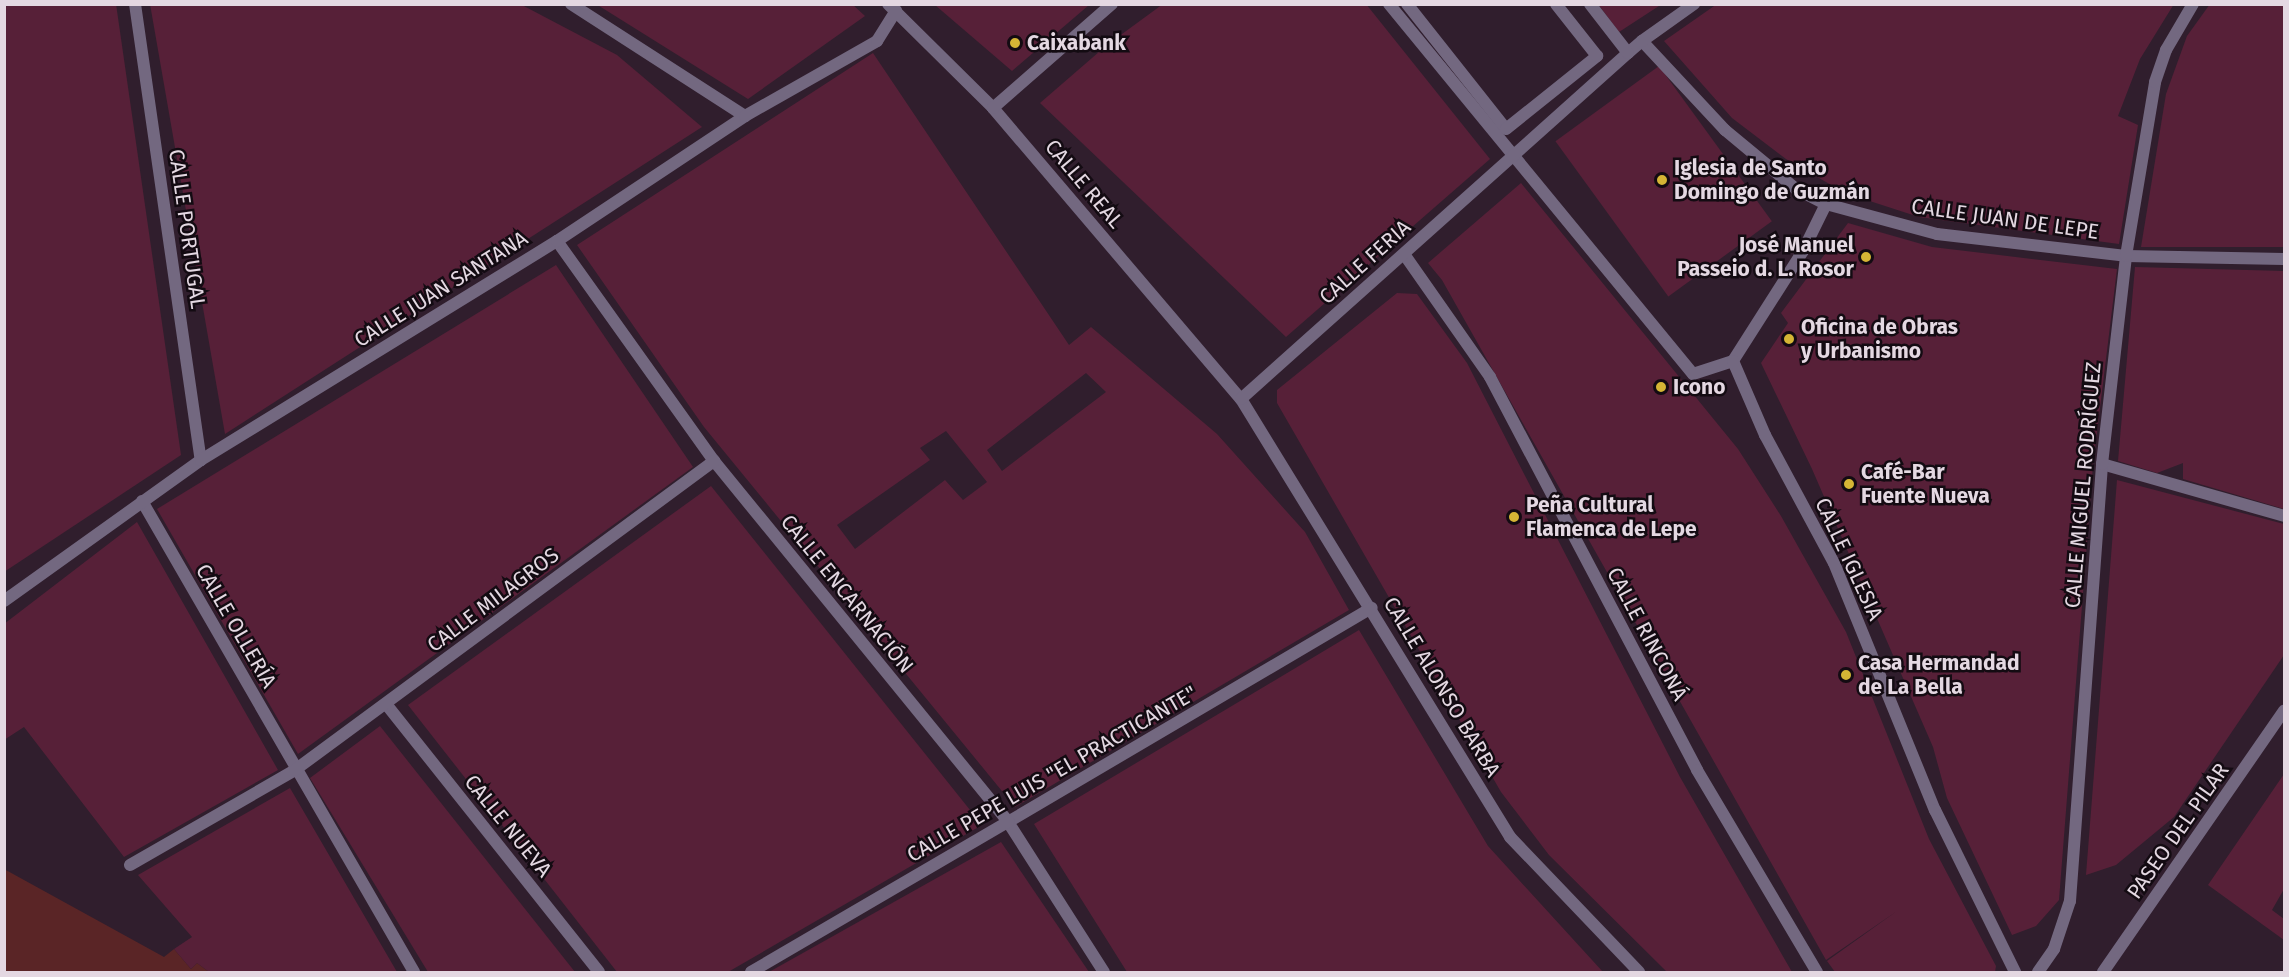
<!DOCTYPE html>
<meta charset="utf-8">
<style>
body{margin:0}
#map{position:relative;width:2289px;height:977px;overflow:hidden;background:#301e2d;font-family:"Fira Sans",sans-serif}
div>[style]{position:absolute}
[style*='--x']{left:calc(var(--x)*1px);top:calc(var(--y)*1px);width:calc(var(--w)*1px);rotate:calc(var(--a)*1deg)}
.green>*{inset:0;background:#5a2526}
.building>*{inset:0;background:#572038;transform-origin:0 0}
.pedestrian>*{height:12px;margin:-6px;padding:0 6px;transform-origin:6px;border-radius:6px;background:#736880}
.minor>*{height:12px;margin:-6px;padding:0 6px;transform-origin:6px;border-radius:6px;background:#736880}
.tertiary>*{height:12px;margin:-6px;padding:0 6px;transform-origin:6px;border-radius:6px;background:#736880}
.dots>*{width:16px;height:16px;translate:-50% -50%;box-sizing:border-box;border:3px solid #130b12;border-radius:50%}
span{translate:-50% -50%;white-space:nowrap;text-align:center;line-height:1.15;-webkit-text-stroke:5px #130b12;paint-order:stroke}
.poi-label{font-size:21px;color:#e4d8e2;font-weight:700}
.left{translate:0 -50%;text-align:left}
.right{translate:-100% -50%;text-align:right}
.street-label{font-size:21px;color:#e4d8e2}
.frame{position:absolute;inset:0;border:6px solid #e4d8e2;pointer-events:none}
</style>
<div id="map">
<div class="green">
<i style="clip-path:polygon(4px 869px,164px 957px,174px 949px,191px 969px,197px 963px,209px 972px,5px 972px)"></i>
</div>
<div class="building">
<i style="clip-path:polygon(4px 4px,116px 4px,181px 455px,4px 572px)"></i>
<i style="clip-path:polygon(150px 4px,520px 4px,617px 55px,702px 127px,225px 434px)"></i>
<i style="clip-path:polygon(596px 4px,852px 4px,865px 16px,748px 99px)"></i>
<i style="clip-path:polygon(1163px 4px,1366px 4px,1490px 159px,1286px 337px,1040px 103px,1107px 45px)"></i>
<i style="clip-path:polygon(1598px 4px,1662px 4px,1619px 32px)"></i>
<i style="clip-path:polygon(1717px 4px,2174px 4px,2140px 59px,2118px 116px,2138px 125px,2119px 244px,1919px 217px,1845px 193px,1786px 159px,1732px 118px,1664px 41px)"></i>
<i style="clip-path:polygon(2210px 4px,2284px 4px,2284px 247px,2141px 247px,2166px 94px,2187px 36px)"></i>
<i style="clip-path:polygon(935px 5px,1089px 5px,1012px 71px)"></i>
<i style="clip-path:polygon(evenodd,873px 53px,1069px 345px,1091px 327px,1217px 434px,1305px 532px,1349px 610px,1015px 807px,704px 427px,577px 245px,873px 53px,1086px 373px,1106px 392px,1002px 471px,987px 450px,1086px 373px,873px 53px,946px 431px,987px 482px,963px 500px,945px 480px,855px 549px,837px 525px,930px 460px,920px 448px,946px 431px)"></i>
<i style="left:1659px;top:66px;width:192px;height:128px;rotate:54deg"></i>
<i style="clip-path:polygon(1521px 183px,1738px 449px,1781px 516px,1846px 632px,1929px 839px,1996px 966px,1995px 972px,1835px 972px,1827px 961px,1897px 911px,1826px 960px,1442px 280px,1428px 263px)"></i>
<i style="clip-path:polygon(1848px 223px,1932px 247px,2117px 269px,2093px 465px,2059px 900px,2036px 926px,2012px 935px,1947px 798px,1933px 747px,1812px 469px,1761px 363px,1788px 323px,1781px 313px)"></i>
<i style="clip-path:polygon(556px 265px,693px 467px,298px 754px,157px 509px)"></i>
<i style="clip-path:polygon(2135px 267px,2284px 271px,2284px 509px,2183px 479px,2183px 463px,2157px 473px,2118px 461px)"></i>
<i style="clip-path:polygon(1397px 293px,1417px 294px,1467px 363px,1680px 777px,1792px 972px,1667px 972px,1549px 855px,1501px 792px,1277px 403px,1277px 390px)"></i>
<i style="clip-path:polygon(2117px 480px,2284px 524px,2284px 655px,2174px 817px,2116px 865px,2086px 875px)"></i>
<i style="clip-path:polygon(711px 486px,982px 825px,728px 972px,617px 972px,408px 705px)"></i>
<i style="clip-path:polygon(137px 522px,278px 770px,124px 857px,24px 727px,4px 740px,4px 624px)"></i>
<i style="clip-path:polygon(1359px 630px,1488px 846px,1603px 972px,1127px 972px,1034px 824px)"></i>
<i style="clip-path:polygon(380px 726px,575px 972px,428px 972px,310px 778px)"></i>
<i style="clip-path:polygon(2284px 774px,2284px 889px,2272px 910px,2284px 919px,2284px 940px,2208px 885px)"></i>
<i style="clip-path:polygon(290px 788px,397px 972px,209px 972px,197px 963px,191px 969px,174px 949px,192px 937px,138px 875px)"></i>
<i style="clip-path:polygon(1001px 842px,1089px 972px,769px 972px)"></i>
</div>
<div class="pedestrian">
<i style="--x:1389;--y:4;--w:479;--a:50.6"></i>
<i style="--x:1693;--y:374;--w:42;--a:-18"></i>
<i style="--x:1407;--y:4;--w:159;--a:51.6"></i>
<i style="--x:1506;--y:129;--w:117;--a:-38.7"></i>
<i style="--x:1597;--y:56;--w:66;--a:-128.3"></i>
<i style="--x:1404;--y:254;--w:150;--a:55"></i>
<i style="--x:1490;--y:377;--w:444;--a:62.2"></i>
<i style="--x:1697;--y:770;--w:235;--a:59.3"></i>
<i style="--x:1241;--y:399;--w:514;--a:58.44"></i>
<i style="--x:1510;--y:837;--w:187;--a:46.3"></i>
<i style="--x:2102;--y:464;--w:189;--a:15.9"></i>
<i style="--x:1008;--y:822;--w:422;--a:-30.5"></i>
<i style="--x:130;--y:865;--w:190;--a:-29.9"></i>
<i style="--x:2103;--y:972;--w:318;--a:-55.3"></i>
</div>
<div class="minor">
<i style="--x:571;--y:4;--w:207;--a:32.8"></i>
<i style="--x:1628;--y:53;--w:18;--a:-41"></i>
<i style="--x:1642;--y:41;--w:122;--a:47"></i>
<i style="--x:1725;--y:130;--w:92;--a:39.7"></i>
<i style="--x:1796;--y:189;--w:34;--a:27"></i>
<i style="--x:1826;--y:204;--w:115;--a:15.1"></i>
<i style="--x:1937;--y:234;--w:190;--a:6.6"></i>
<i style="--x:2126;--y:256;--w:158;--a:1.1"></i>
<i style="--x:1826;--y:204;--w:52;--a:116.1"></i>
<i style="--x:1803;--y:251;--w:130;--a:122.5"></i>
<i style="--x:1733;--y:361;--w:81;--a:66.6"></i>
<i style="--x:1765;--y:435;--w:145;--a:61.7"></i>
<i style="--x:1834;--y:563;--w:267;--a:67.8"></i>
<i style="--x:1935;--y:810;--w:181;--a:63.7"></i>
<i style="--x:557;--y:241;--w:270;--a:54.5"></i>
<i style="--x:714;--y:461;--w:466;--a:50.8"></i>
<i style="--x:1008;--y:822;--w:178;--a:57.4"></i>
<i style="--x:142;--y:501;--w:544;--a:59.99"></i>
<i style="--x:386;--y:704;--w:342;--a:51.5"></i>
<i style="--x:295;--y:770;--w:521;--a:-36.41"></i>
<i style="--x:751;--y:972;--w:298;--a:-30.3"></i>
<i style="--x:2038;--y:972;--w:28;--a:-55"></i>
<i style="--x:2054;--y:949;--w:51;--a:-71.6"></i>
<i style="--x:2070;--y:901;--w:438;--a:-85.8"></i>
<i style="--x:2102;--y:464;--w:209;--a:-83.4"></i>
<i style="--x:2126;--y:256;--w:176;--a:-80.5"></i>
<i style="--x:2155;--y:82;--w:34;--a:-71"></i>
<i style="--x:2166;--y:50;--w:53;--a:-59.6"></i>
</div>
<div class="tertiary">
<i style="--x:135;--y:4;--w:461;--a:81.8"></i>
<i style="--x:888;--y:4;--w:148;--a:44.7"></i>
<i style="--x:993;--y:108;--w:382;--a:49.6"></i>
<i style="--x:1241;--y:399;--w:519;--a:-41.8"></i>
<i style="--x:1628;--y:53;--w:62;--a:-127.8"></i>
<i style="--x:1642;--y:41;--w:64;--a:-35.4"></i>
<i style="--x:993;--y:108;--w:158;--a:-41.2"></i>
<i style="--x:4;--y:601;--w:242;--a:-35.6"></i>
<i style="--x:201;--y:460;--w:418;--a:-31.6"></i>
<i style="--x:557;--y:241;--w:226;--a:-33.6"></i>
<i style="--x:745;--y:116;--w:152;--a:-29.6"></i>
<i style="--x:877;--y:41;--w:36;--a:-58"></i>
</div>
<div class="dots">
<i style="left:1015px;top:43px;background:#d5b535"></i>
<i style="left:1662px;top:180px;background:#d5b535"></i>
<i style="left:1866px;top:257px;background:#d5b535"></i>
<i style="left:1789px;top:339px;background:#d5b535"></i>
<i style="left:1661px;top:387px;background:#d5b535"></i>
<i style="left:1849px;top:484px;background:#d5b535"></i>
<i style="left:1514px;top:517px;background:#d5b535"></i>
<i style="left:1846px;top:675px;background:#d5b535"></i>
</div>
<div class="poi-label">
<span class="left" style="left:1027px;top:43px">Caixabank</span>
<span class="left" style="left:1674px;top:180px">Iglesia de Santo<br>Domingo de Guzmán</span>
<span class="right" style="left:1854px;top:257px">José Manuel<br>Passeio d. L. Rosor</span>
<span class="left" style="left:1801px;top:339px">Oficina de Obras<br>y Urbanismo</span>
<span class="left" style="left:1673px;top:387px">Icono</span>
<span class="left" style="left:1861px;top:484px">Café-Bar<br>Fuente Nueva</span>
<span class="left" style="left:1526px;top:517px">Peña Cultural<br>Flamenca de Lepe</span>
<span class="left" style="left:1858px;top:675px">Casa Hermandad<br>de La Bella</span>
</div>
<div class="street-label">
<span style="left:1084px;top:184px;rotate:50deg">CALLE REAL</span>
<span style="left:2005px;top:219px;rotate:8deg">CALLE JUAN DE LEPE</span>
<span style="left:187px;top:229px;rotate:82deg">CALLE PORTUGAL</span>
<span style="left:1365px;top:262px;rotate:-42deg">CALLE FERIA</span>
<span style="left:441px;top:289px;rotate:-32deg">CALLE JUAN SANTANA</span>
<span style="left:2083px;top:485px;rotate:-85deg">CALLE MIGUEL RODRÍGUEZ</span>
<span style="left:1849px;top:559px;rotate:65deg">CALLE IGLESIA</span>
<span style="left:847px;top:594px;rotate:51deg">CALLE ENCARNACIÓN</span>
<span style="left:493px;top:600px;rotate:-37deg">CALLE MILAGROS</span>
<span style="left:236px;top:626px;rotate:60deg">CALLE OLLERÍA</span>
<span style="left:1647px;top:634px;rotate:62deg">CALLE RINCONÁ</span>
<span style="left:1442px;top:687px;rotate:59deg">CALLE ALONSO BARBA</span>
<span style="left:1052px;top:774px;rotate:-30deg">CALLE PEPE LUIS "EL PRACTICANTE"</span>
<span style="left:508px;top:826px;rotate:51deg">CALLE NUEVA</span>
<span style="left:2178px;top:831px;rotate:-55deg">PASEO DEL PILAR</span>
</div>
<div class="frame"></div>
</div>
